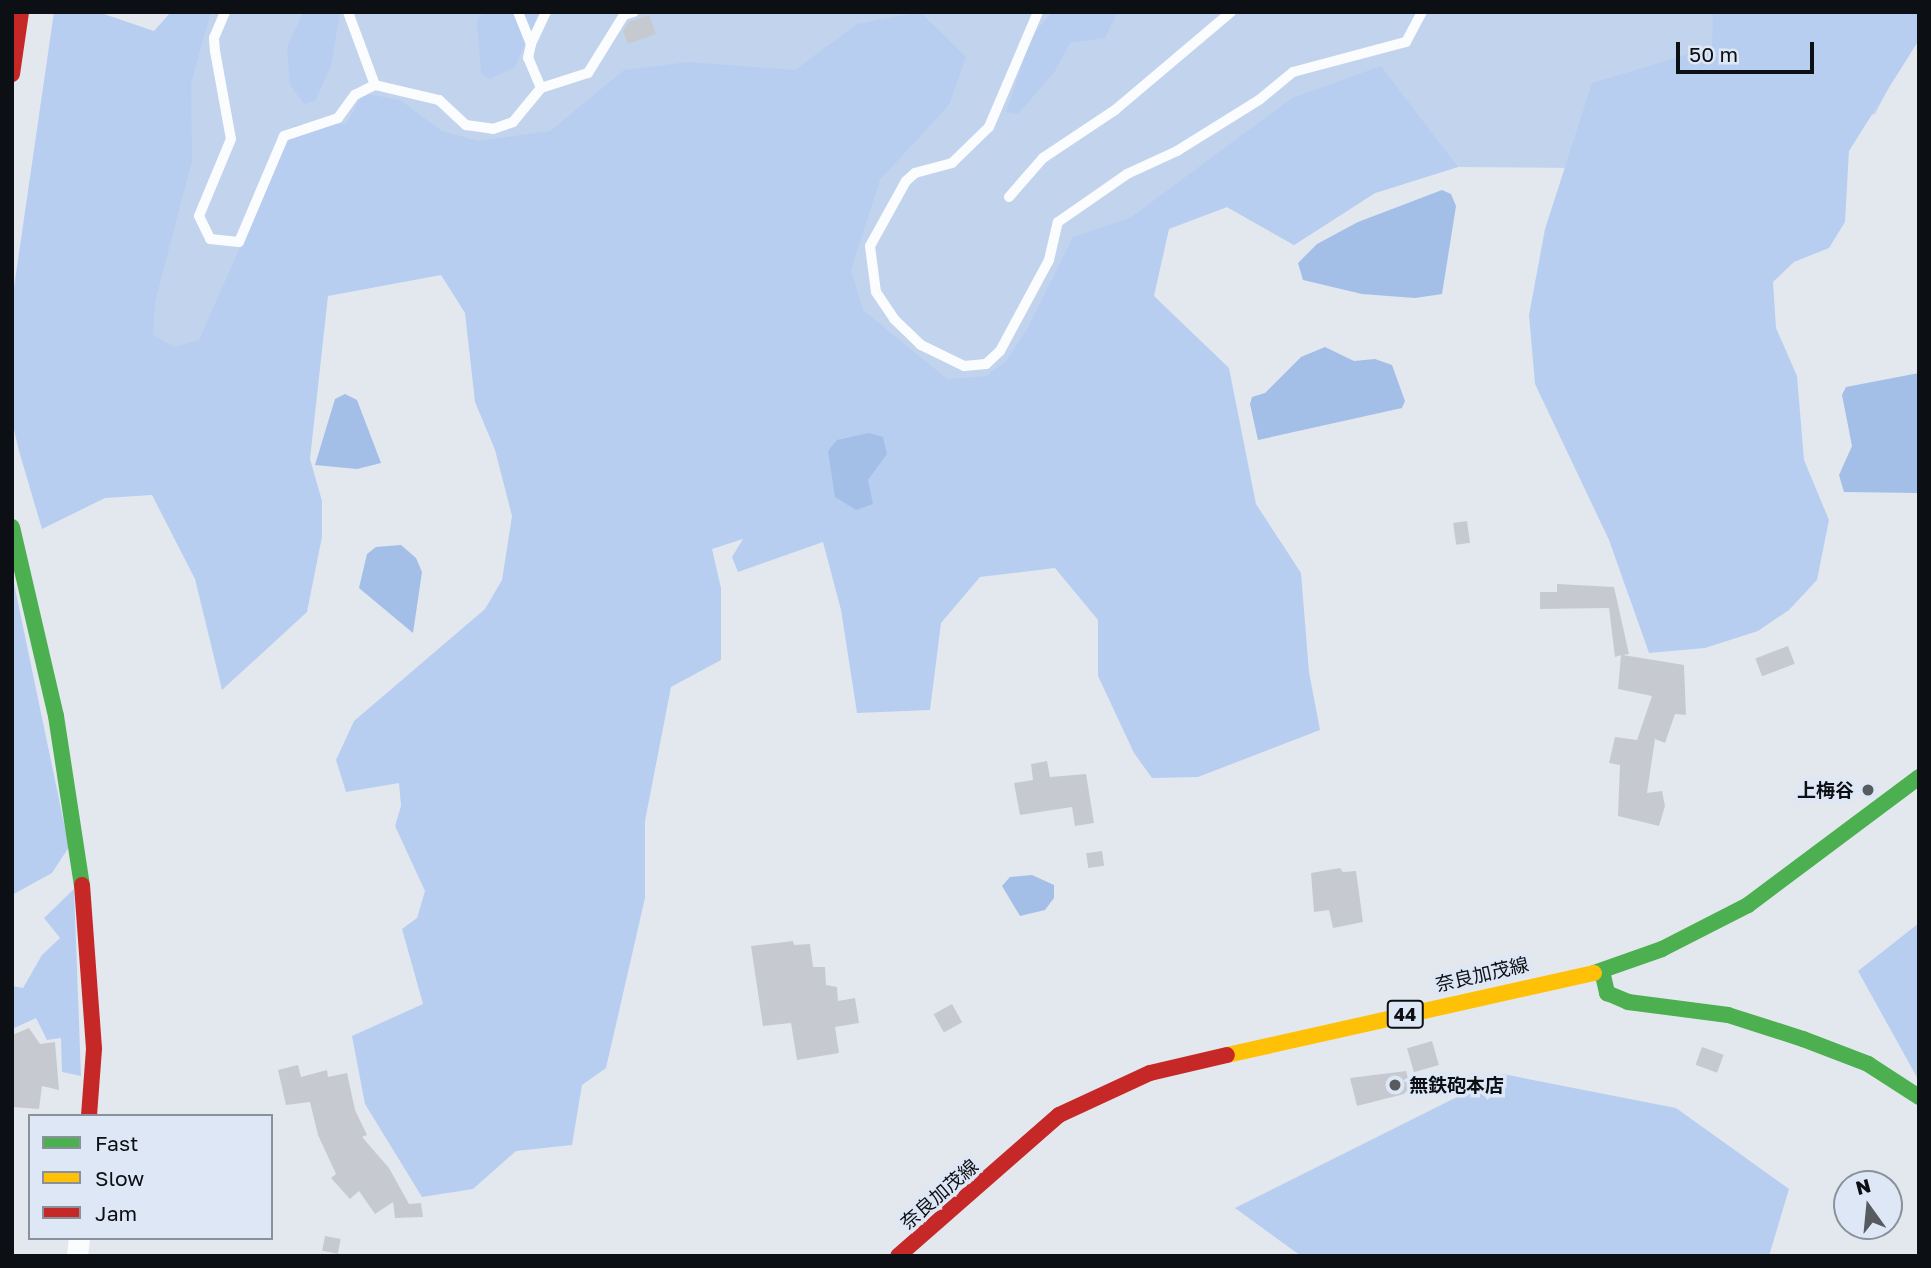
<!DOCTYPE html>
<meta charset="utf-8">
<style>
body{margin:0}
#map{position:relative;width:1931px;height:1268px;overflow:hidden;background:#e3e8ef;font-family:"Golos Text","Noto Sans JP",sans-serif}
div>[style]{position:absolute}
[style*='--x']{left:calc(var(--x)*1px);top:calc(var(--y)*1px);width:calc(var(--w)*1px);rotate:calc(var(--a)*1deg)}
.green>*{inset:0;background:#c2d3ed}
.forest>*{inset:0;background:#b8cef0}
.water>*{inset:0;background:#a3bee7}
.building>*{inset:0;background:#c6cad0;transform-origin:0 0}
.lane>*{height:10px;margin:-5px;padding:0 5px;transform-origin:5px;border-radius:5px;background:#fbfcfd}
.street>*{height:21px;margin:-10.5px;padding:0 10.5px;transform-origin:10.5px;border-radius:10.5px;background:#fbfcfd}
.fast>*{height:16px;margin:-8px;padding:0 8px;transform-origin:8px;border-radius:8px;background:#4caf50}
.slow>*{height:16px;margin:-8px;padding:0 8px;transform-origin:8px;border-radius:8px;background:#ffc107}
.jam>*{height:16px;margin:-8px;padding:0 8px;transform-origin:8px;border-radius:8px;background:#c62828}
.dots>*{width:19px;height:19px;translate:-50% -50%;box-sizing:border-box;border:4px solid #dde7f5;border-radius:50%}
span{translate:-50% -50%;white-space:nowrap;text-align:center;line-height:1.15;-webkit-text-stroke:7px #dde7f5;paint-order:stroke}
.shield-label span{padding:2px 5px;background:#dde7f5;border:2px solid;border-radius:5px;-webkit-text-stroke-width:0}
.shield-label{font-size:18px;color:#0c0f13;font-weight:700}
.poi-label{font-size:19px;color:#0c0f13;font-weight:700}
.right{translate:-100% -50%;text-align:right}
.left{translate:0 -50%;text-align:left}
.street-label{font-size:19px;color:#0c0f13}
.frame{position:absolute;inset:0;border:14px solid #0c0f13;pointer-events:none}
.legend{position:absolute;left:28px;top:1114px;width:245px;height:126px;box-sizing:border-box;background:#dde7f5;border:2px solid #89919b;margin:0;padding:9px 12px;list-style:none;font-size:21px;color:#0c0f13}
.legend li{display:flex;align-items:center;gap:14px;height:35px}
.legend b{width:35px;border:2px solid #89919b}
.north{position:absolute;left:1833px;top:1170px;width:70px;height:70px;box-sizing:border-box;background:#dde7f5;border:2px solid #89919b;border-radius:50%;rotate:345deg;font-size:19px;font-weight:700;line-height:28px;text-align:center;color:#0c0f13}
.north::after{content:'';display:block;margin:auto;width:24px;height:32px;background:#575b60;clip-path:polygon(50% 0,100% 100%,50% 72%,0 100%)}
.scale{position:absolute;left:1676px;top:42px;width:138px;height:32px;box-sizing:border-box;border:4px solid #0c0f13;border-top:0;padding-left:9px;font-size:21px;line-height:24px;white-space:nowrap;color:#0c0f13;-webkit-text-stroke:5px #dde7f5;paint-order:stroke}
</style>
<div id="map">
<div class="green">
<i style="clip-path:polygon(171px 12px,1919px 12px,1915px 38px,1875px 114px,1578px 168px,1458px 167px,1375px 193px,1294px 245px,1227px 207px,1169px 228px,1138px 293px,927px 421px,513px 171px,188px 373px,108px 352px)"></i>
</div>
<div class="forest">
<i style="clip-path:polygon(54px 12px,98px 12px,154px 31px,171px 12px,211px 12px,191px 83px,192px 161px,155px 302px,153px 335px,174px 347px,199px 340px,294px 125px,346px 124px,363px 93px,400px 100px,442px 131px,478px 141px,550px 131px,624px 70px,689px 62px,795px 70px,857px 24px,920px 12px,966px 57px,949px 105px,880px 180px,851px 270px,863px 310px,947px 379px,986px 376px,1006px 361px,1026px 331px,1073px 237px,1130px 218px,1292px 98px,1381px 66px,1458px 167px,1375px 193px,1294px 245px,1227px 207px,1169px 229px,1154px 296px,1229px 368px,1256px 504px,1301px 573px,1309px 672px,1320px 730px,1198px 777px,1152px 778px,1134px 753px,1098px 676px,1098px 620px,1055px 568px,980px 577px,941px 623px,930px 710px,857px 713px,841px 610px,823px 542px,738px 572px,732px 557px,743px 539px,712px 549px,721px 588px,721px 660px,671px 687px,645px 821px,645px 898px,606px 1068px,582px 1085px,572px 1145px,516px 1151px,473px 1189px,422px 1197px,365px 1104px,352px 1036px,423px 1004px,402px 929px,417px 918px,425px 891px,395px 826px,401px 806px,399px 783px,346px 792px,336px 760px,354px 721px,485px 609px,502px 580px,512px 516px,495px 450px,475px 402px,465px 313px,441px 275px,328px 296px,310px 459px,322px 501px,322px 537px,307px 612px,222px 690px,195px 579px,152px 495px,105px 498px,42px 529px,19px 451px,12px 421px,12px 301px)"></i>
<i style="clip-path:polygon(303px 12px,340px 12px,331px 66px,315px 101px,304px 104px,290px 85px,287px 48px)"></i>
<i style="clip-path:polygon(483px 12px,539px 12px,515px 67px,490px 79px,481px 74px,477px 21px)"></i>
<i style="clip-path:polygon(1052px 12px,1118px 12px,1105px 38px,1070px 43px,1055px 71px,1018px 114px,1006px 112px,1032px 36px)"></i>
<i style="clip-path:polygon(1713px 12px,1919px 12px,1919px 40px,1849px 151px,1845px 222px,1829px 248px,1794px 262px,1773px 282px,1776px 328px,1797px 376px,1804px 460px,1829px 520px,1817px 580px,1789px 610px,1758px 631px,1705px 648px,1649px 653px,1609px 540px,1535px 384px,1529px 315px,1545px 229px,1592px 83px,1712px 47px)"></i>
<i style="clip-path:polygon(12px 574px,69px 847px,52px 873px,12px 895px)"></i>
<i style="clip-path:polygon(74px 889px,81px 1076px,62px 1072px,61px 1038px,47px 1040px,36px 1018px,12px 1029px,12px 986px,23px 988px,42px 955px,60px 938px,44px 918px)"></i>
<i style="clip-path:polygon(1919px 923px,1919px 1081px,1858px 971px)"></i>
<i style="clip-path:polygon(1503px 1074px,1676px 1108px,1789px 1189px,1769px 1256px,1301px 1256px,1235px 1208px)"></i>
</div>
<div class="water">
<i style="clip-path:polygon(1442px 190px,1451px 194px,1456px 206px,1442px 294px,1415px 298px,1362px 294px,1303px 280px,1298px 263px,1317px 244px,1358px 222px)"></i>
<i style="clip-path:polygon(1325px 347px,1354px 361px,1375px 359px,1392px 365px,1405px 401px,1402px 408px,1258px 440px,1250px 404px,1252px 397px,1265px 393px,1301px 357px)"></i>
<i style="clip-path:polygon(1919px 373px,1919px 493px,1844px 492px,1839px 475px,1852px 446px,1842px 395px,1846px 387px)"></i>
<i style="clip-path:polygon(345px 394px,357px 400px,381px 463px,357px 469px,315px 465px,335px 399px)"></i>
<i style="clip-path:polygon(869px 433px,883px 437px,887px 454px,868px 480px,873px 504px,856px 510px,835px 497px,828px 451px,837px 440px)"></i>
<i style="clip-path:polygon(401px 545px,416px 558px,422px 572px,413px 633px,359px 588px,367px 554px,376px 547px)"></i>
<i style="clip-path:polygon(1032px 875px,1054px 885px,1054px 898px,1045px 910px,1020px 916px,1002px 886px,1010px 877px)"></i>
</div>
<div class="building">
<i style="clip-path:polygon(649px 15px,656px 34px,628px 44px,623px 31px,629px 22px)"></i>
<i style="left:1467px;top:521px;width:22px;height:14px;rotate:82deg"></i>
<i style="clip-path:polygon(1557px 584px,1614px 587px,1629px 654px,1623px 655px,1684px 665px,1686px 715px,1675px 714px,1665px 743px,1655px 739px,1647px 793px,1662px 791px,1665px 806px,1659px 826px,1618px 816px,1620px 765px,1609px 763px,1615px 737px,1637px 740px,1652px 696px,1618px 689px,1621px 655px,1615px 657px,1609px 608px,1540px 609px,1540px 592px,1557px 592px)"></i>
<i style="left:1788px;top:646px;width:19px;height:35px;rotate:69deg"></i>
<i style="clip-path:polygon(1047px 761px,1050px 777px,1086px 774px,1094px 823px,1075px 826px,1072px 807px,1020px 815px,1014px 783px,1033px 780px,1031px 764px)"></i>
<i style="left:1102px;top:851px;width:15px;height:16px;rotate:82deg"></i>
<i style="clip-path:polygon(1340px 868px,1343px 872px,1356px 871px,1363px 922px,1333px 928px,1329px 910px,1314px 912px,1311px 873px)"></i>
<i style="clip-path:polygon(793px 941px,794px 945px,810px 944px,813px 967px,825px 967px,826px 985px,837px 987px,838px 1001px,855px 998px,859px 1023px,835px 1027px,839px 1053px,797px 1060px,791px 1023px,763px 1026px,751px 946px)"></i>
<i style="left:952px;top:1004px;width:21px;height:21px;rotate:61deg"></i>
<i style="clip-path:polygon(29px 1028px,40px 1044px,55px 1042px,59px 1090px,42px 1086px,39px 1109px,12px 1107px,12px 1035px)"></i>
<i style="left:1432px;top:1041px;width:25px;height:26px;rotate:74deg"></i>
<i style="left:1702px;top:1047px;width:23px;height:19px;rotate:20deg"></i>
<i style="clip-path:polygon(298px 1065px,301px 1077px,327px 1070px,328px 1077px,347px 1073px,355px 1110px,367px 1135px,362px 1137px,389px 1168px,409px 1204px,421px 1203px,423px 1217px,395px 1218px,393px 1202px,375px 1214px,359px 1191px,350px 1199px,331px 1178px,336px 1174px,318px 1135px,310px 1102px,286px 1105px,278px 1070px)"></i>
<i style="clip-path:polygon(1406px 1071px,1412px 1092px,1357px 1106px,1350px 1078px)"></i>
<i style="left:325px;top:1236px;width:16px;height:15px;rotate:11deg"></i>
</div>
<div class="lane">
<i style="--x:225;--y:12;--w:28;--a:113"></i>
<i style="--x:214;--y:38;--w:13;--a:86"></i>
<i style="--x:215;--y:51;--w:89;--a:79.7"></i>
<i style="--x:231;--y:139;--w:83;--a:112.6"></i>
<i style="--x:199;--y:216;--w:25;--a:64"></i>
<i style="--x:210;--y:239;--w:29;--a:6"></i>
<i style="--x:239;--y:242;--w:115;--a:-67"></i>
<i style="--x:284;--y:136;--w:57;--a:-18.4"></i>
<i style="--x:338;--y:118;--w:29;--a:-54"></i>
<i style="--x:355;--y:95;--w:22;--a:-27"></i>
<i style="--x:348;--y:12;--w:78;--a:69.7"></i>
<i style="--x:375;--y:85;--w:66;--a:13.2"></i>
<i style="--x:439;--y:100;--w:37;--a:43"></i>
<i style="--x:466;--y:125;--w:27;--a:8"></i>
<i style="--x:493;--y:129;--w:21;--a:-19"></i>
<i style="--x:513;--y:122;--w:44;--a:-50.5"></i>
<i style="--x:541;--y:88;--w:33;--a:-113"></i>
<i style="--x:528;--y:58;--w:14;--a:-78"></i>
<i style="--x:518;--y:12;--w:35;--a:68"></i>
<i style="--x:531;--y:44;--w:35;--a:-65"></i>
<i style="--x:1038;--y:12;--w:125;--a:113.1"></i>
<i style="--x:989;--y:127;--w:52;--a:135.8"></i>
<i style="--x:952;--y:163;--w:38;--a:165"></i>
<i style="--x:915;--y:173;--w:12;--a:138"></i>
<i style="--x:906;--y:181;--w:74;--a:119"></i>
<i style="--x:870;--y:246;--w:46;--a:82.6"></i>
<i style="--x:876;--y:292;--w:32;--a:56"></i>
<i style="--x:894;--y:319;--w:37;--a:44"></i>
<i style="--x:921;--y:345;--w:48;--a:26"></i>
<i style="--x:964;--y:366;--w:22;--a:-5"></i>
<i style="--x:986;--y:364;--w:19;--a:-43"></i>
<i style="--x:1000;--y:351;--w:103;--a:-61.7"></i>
<i style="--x:1049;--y:260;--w:39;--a:-77"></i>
<i style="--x:1058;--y:222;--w:84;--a:-34.8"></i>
<i style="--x:1127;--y:174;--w:55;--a:-24.7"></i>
<i style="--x:1177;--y:151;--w:97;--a:-31.9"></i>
<i style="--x:1259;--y:100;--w:44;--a:-39.5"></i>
<i style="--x:1293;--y:72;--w:117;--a:-14.9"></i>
<i style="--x:1406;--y:42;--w:34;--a:-62"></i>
<i style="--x:541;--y:88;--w:49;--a:-17.7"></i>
<i style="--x:588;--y:73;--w:68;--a:-58.2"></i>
<i style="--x:624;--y:15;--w:10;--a:-17"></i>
<i style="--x:1009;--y:197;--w:52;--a:-48.9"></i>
<i style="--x:1043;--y:158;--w:87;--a:-33.7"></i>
<i style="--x:1115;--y:110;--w:152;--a:-40.2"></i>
</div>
<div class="street">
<i style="--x:77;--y:1256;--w:18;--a:-84"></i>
</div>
<div class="fast">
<i style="--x:12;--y:527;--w:194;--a:76.9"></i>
<i style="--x:56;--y:716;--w:171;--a:81.3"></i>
<i style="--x:1602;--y:971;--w:23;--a:77"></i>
<i style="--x:1607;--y:993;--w:23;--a:23"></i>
<i style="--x:1628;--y:1002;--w:101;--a:7.4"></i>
<i style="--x:1728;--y:1015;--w:79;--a:17.7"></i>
<i style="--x:1803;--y:1039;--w:70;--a:21"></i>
<i style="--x:1868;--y:1064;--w:61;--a:32.9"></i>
<i style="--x:1594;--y:973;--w:72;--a:-19.4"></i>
<i style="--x:1662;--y:949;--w:97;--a:-27.1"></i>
<i style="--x:1748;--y:905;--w:214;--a:-36.8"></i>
</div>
<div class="slow">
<i style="--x:1227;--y:1055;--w:376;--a:-12.6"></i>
</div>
<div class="jam">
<i style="--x:12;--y:74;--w:63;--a:-81.7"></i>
<i style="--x:82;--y:885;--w:164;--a:85.8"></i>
<i style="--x:94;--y:1049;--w:67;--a:94.3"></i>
<i style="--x:898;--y:1256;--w:214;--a:-41.2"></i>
<i style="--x:1059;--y:1115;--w:100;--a:-24.8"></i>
<i style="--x:1150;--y:1073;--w:79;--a:-13.2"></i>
</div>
<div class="dots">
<i style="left:1868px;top:790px;background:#575b60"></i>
<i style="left:1395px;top:1085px;background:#575b60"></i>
</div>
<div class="shield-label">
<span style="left:1405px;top:1014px">44</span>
</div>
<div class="poi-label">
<span class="right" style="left:1854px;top:790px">上梅谷</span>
<span class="left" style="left:1409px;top:1085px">無鉄砲本店</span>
</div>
<div class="street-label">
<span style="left:1482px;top:974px;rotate:-13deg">奈良加茂線</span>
<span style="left:939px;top:1194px;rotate:-41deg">奈良加茂線</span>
</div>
<div class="frame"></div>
<ul class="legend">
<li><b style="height:9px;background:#4caf50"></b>Fast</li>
<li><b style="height:9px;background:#ffc107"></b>Slow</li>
<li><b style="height:9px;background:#c62828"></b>Jam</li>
</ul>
<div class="north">N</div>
<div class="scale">50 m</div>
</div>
